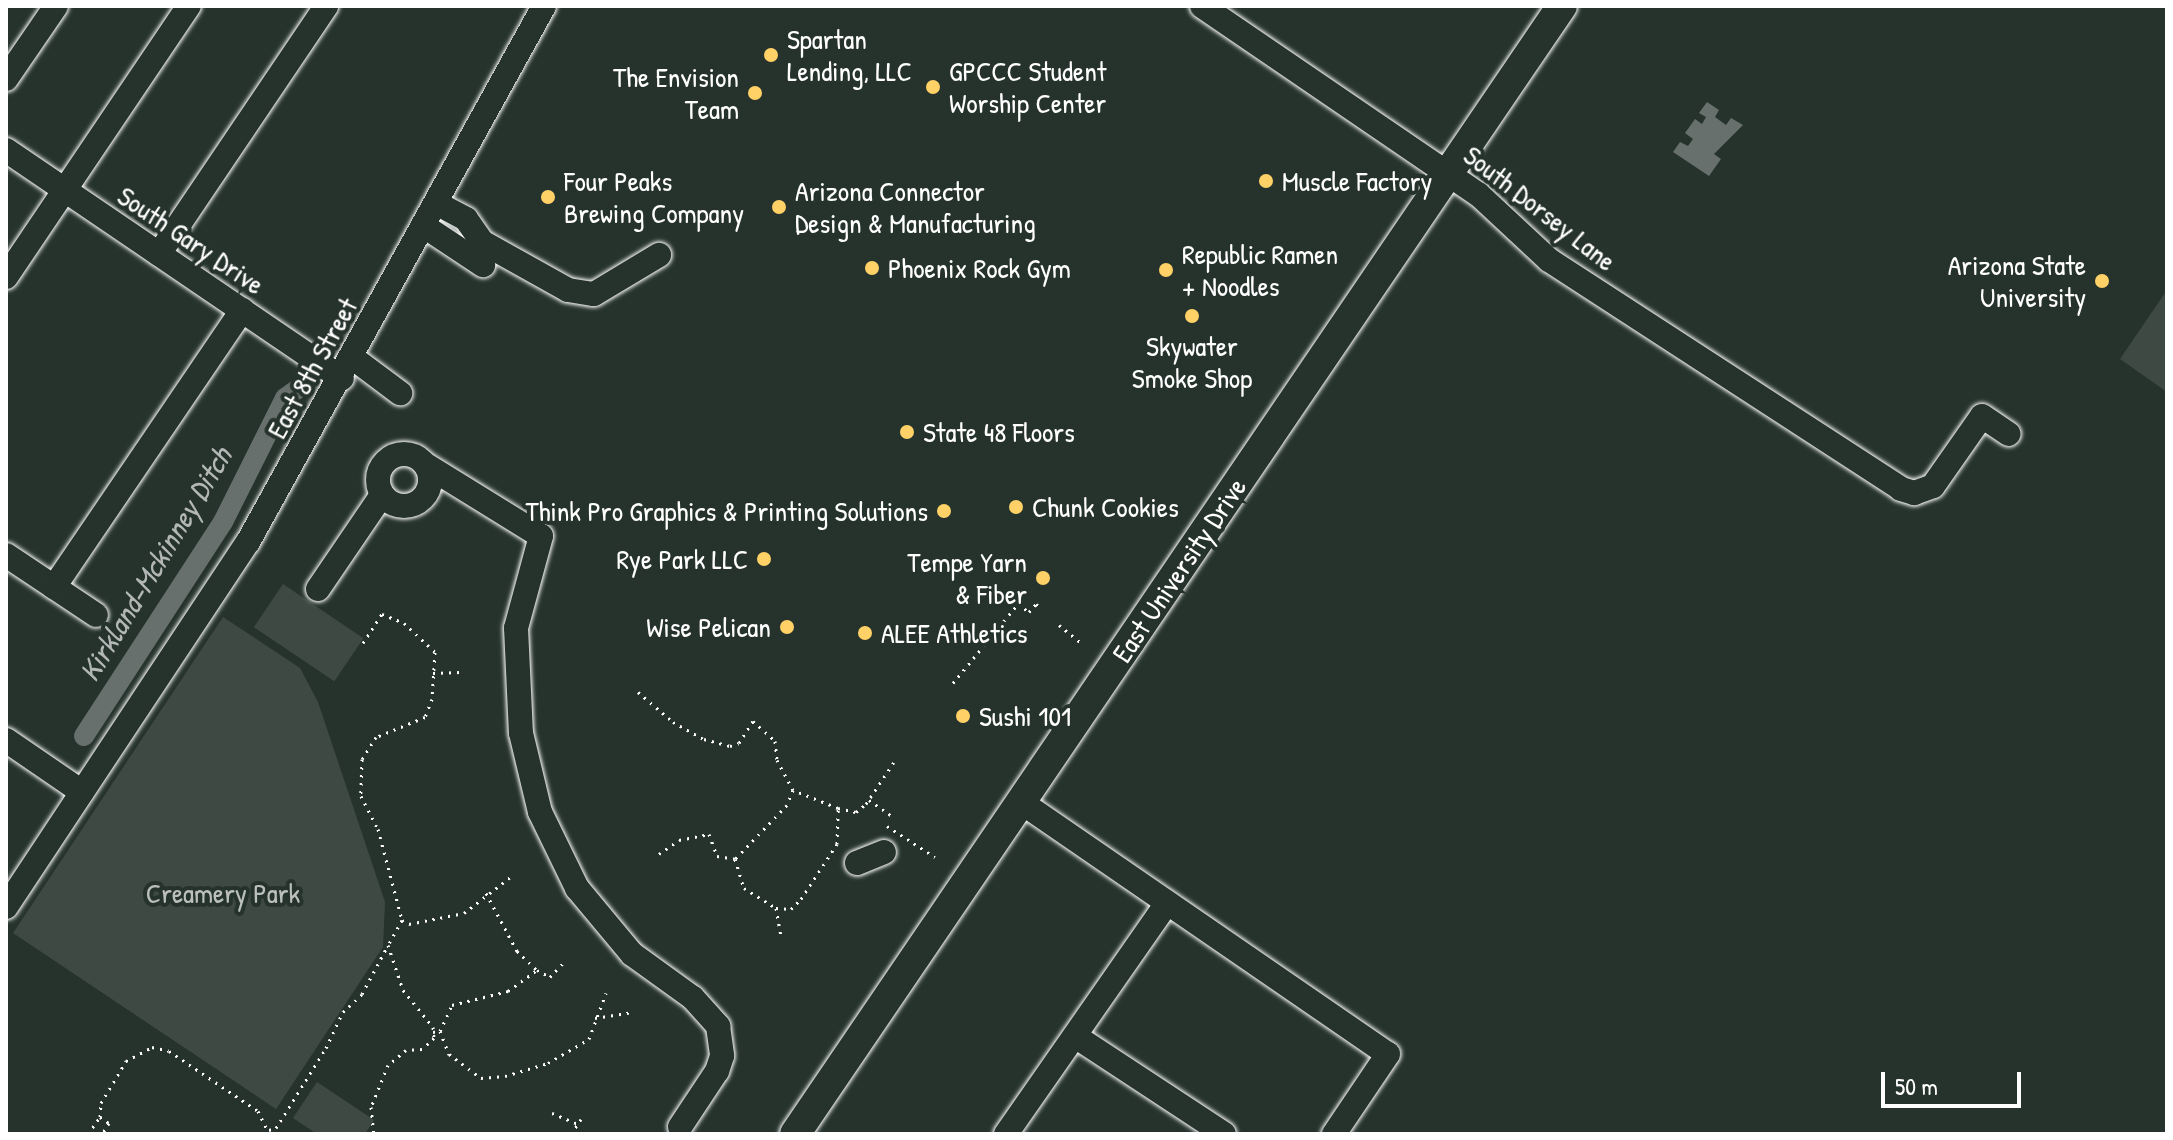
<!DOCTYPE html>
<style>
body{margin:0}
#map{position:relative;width:2173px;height:1140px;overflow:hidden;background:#26332d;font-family:"Patrick Hand",sans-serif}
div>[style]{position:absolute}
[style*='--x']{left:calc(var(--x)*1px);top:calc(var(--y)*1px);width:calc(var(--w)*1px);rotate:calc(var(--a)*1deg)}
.green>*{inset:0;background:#3e4944;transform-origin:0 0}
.water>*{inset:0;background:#67706c}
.canal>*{height:20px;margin:-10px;padding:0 10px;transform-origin:10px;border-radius:10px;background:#67706c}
.path>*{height:3px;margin-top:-1.5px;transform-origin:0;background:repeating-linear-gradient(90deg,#fff 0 2px,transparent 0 8px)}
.roads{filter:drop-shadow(0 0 2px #fff) drop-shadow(0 0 2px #fff)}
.minor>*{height:24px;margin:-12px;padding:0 12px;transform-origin:12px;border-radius:12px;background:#26332d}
.minor>.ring{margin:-12px;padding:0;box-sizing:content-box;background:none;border:24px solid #26332d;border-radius:50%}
.major>*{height:30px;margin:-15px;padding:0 15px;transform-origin:15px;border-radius:15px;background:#26332d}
.dots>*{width:22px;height:22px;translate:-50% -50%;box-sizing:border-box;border:4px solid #26332d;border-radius:50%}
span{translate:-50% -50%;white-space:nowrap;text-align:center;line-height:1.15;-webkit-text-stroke:8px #26332d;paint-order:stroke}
.poi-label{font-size:28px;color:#fff}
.left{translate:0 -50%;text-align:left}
.right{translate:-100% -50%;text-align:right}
.street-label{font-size:28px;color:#fff}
.park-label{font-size:28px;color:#bbbfbe}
.water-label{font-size:30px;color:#b3b8b6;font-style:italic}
.frame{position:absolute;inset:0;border:8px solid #fff;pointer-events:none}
.scale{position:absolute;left:1881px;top:1072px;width:140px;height:36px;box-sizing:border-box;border:4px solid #fff;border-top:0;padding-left:10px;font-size:24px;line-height:28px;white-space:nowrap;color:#fff;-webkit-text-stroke:6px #26332d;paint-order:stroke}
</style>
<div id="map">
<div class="green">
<i style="clip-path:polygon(2167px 290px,2167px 392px,2120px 359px)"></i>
<i style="left:283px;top:584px;width:97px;height:52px;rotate:34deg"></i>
<i style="clip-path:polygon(223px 617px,300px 668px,318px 702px,385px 902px,383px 947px,276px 1109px,13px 933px)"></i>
<i style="clip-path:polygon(317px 1082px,374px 1120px,365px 1134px,317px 1134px,293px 1118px)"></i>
</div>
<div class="water">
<i style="clip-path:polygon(1707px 102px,1719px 110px,1715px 117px,1726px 125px,1731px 118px,1743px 125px,1714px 154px,1721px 159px,1709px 176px,1673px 152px,1680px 142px,1688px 146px,1693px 139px,1685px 133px,1695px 119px,1702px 124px,1706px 117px,1699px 113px)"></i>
</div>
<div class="canal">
<i style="--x:84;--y:736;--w:255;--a:-57"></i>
<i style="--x:223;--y:522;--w:139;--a:-63.4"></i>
<i style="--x:285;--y:398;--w:22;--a:-36"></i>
</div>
<div class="path">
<i style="--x:1059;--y:625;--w:27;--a:39"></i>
<i style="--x:363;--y:643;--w:35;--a:-57"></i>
<i style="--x:382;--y:614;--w:24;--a:22"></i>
<i style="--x:404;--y:623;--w:42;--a:43.1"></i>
<i style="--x:435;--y:652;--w:47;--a:93.7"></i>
<i style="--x:432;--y:699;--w:19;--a:111"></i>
<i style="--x:425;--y:717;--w:53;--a:157.8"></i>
<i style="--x:376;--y:737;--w:26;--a:122"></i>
<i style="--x:362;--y:759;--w:37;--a:92"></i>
<i style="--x:361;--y:796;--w:37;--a:63"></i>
<i style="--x:378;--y:829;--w:94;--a:75.2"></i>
<i style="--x:402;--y:920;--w:29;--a:119"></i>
<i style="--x:433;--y:673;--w:28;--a:-2"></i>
<i style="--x:953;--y:683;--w:102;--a:-50.6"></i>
<i style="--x:1018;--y:604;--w:14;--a:36"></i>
<i style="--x:1029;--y:612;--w:11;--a:-49"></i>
<i style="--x:1036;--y:604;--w:5;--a:37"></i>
<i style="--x:638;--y:692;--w:46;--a:40.6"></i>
<i style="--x:673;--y:722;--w:35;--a:29"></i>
<i style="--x:704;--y:739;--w:27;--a:15"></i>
<i style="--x:730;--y:746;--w:9;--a:-18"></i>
<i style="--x:739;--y:743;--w:26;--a:-58"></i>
<i style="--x:753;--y:721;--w:30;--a:42"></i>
<i style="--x:775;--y:741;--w:19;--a:84"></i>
<i style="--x:777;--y:760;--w:34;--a:62"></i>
<i style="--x:793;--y:790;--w:16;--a:112"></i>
<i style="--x:787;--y:805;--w:75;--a:133.9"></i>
<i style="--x:869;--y:800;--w:29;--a:35"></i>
<i style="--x:838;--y:808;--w:18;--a:13"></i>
<i style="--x:856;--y:812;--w:13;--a:-39"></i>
<i style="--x:866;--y:804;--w:50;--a:-56.3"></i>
<i style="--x:887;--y:826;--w:57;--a:32.9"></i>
<i style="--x:659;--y:854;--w:24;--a:-35"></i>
<i style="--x:679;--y:840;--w:31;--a:-11"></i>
<i style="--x:709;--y:834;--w:23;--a:70"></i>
<i style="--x:717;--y:856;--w:18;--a:9"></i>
<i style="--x:735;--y:859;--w:30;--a:73"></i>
<i style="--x:744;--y:888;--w:38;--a:32"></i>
<i style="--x:776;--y:908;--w:28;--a:80"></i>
<i style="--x:486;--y:893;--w:66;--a:61.9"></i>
<i style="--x:517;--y:951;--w:28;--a:44"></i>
<i style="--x:537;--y:970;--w:15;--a:28"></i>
<i style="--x:550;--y:977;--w:23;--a:-47"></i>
<i style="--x:776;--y:908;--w:15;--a:4"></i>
<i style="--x:791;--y:909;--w:14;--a:-45"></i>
<i style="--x:801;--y:899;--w:66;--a:-56.8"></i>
<i style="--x:837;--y:844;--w:36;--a:-88"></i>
<i style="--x:838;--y:808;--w:48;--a:-158.2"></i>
<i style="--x:402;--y:920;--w:8;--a:30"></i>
<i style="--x:409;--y:924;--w:56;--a:-11.3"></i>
<i style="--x:464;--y:913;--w:62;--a:-37.8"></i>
<i style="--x:595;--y:1018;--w:37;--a:-9"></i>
<i style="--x:440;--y:1031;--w:25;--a:69"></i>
<i style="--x:449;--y:1054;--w:40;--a:37"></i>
<i style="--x:481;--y:1078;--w:24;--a:-5"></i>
<i style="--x:505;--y:1076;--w:45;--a:-16.8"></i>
<i style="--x:548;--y:1063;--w:48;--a:-30.3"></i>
<i style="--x:589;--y:1039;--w:49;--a:-69.7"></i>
<i style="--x:433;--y:1032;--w:7;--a:-8"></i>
<i style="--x:440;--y:1031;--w:29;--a:-65"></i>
<i style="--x:452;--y:1005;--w:58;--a:-14"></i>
<i style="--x:508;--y:991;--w:34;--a:-36"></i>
<i style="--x:552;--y:1113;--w:28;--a:23"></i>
<i style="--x:100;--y:1117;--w:14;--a:-86"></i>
<i style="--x:101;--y:1103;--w:49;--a:-59.2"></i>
<i style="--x:126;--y:1061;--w:30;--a:-28"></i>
<i style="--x:152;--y:1047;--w:17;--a:13"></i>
<i style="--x:169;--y:1051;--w:107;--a:34"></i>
<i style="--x:258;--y:1111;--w:25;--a:64"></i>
<i style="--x:269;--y:1130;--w:7;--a:-16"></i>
<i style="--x:276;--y:1128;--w:94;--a:-58"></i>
<i style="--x:326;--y:1048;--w:40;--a:-65"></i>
<i style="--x:343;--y:1012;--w:26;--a:-43"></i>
<i style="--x:362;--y:994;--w:55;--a:-62"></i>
<i style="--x:388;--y:945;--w:47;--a:71.6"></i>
<i style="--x:403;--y:990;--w:48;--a:51"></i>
<i style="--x:433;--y:1027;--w:11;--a:85"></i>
<i style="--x:434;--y:1038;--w:16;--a:137"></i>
<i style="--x:422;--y:1049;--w:16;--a:176"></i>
<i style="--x:406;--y:1050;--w:23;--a:140"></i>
<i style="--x:388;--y:1065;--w:45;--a:112"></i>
<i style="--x:371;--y:1107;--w:27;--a:84"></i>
<i style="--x:88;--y:1134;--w:21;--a:-55"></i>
<i style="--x:100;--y:1117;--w:11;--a:34"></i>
<i style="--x:109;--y:1123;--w:13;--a:122"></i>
<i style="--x:571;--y:1134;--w:18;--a:-56"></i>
</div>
<div class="roads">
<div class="minor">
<i style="--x:1202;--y:6;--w:334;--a:34.3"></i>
<i style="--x:1478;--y:194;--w:97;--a:42.9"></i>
<i style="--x:1549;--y:260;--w:420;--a:33"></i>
<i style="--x:1901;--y:489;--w:14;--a:17"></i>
<i style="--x:1914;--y:493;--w:20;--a:-20"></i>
<i style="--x:1933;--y:486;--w:85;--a:-55"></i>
<i style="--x:1982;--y:416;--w:32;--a:34"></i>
<i style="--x:6;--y:79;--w:88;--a:-55.6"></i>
<i style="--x:6;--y:150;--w:406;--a:34.2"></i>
<i style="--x:436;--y:203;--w:34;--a:28"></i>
<i style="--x:466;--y:219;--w:28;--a:55"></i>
<i style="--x:482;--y:242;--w:98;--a:29.2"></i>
<i style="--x:568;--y:290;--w:26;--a:9"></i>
<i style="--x:594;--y:294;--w:76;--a:-31"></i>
<i style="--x:424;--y:226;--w:71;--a:33.5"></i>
<i style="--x:159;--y:254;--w:299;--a:-56"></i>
<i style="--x:6;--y:277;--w:327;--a:-56"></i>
<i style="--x:353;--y:358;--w:59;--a:36.7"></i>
<i class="ring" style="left:378px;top:454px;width:28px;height:28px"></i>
<i style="--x:426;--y:465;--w:135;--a:31.7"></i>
<i style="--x:541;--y:536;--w:95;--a:105.2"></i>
<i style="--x:516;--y:628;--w:105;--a:87.3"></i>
<i style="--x:521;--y:733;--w:81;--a:76.5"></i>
<i style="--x:540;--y:812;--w:85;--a:64"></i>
<i style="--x:577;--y:888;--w:86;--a:50.2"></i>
<i style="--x:632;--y:954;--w:75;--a:35.8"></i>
<i style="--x:693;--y:998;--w:38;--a:48"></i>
<i style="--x:718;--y:1026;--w:30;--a:82"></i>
<i style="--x:722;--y:1056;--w:16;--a:108"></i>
<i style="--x:717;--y:1071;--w:67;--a:123.5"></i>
<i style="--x:6;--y:555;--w:108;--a:33.7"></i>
<i style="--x:54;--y:587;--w:335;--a:-55.8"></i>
<i style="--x:318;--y:589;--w:114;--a:-55.8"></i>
<i style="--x:6;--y:740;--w:92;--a:34.4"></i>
<i style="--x:1021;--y:802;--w:445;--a:34.5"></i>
<i style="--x:1388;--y:1054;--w:97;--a:124"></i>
<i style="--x:857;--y:863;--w:29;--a:-22"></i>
<i style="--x:6;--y:907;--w:438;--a:-56.5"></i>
<i style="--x:248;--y:542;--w:612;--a:-61.09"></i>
<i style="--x:1075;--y:1036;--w:178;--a:33.3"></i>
<i style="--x:1006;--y:1134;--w:282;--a:-55.1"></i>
</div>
<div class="major">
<i style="--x:795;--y:1134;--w:1364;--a:-55.79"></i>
</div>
</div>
<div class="dots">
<i style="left:771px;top:55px;background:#ffd166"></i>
<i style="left:933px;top:87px;background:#ffd166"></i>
<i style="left:755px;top:93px;background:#ffd166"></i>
<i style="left:1266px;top:181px;background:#ffd166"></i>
<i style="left:548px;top:197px;background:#ffd166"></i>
<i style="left:779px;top:207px;background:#ffd166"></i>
<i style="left:872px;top:268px;background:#ffd166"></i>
<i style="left:1166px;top:270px;background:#ffd166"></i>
<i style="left:2102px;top:281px;background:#ffd166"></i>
<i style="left:1192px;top:316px;background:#ffd166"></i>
<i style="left:907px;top:432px;background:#ffd166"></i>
<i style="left:1016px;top:507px;background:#ffd166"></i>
<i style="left:944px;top:511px;background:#ffd166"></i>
<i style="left:764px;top:559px;background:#ffd166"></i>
<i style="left:1043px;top:578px;background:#ffd166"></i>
<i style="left:787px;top:627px;background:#ffd166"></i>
<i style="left:865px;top:633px;background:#ffd166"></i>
<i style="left:963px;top:716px;background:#ffd166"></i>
</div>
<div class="poi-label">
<span class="left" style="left:787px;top:55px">Spartan<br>Lending, LLC</span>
<span class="left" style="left:949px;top:87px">GPCCC Student<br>Worship Center</span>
<span class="right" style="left:739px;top:93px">The Envision<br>Team</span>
<span class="left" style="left:564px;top:197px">Four Peaks<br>Brewing Company</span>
<span class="left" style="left:1282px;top:181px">Muscle Factory</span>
<span class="left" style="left:795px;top:207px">Arizona Connector<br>Design &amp; Manufacturing</span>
<span class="left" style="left:1182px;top:270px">Republic Ramen<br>+ Noodles</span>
<span class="right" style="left:2086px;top:281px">Arizona State<br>University</span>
<span class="left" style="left:888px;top:268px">Phoenix Rock Gym</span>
<span style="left:1192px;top:362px">Skywater<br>Smoke Shop</span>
<span class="left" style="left:923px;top:432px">State 48 Floors</span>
<span class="left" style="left:1032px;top:507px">Chunk Cookies</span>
<span class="right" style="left:928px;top:511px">Think Pro Graphics &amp; Printing Solutions</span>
<span class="right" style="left:748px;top:559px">Rye Park LLC</span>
<span class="right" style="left:1027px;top:578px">Tempe Yarn<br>&amp; Fiber</span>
<span class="right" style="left:771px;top:627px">Wise Pelican</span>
<span class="left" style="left:881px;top:633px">ALEE Athletics</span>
<span class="left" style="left:979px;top:716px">Sushi 101</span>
</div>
<div class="street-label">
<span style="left:1540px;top:208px;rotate:38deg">South Dorsey Lane</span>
<span style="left:191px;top:240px;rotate:34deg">South Gary Drive</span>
<span style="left:312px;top:368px;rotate:-61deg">East 8th Street</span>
<span style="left:1179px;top:570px;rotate:-56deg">East University Drive</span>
</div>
<div class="park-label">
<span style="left:223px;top:893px">Creamery Park</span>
</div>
<div class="water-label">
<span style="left:155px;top:564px;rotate:-59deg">Kirkland-Mckinney Ditch</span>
</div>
<div class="frame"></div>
<div class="scale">50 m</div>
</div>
